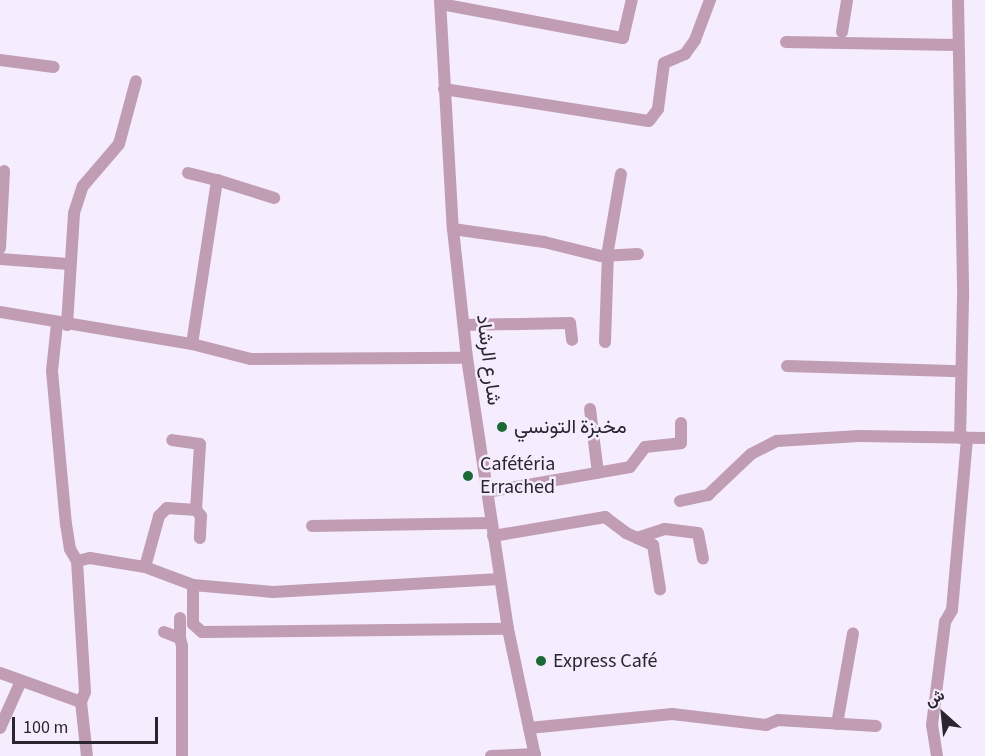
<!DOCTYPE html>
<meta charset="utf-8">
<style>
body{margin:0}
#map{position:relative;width:985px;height:756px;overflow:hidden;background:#f5ecfe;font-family:"Source Sans 3",Vazirmatn,sans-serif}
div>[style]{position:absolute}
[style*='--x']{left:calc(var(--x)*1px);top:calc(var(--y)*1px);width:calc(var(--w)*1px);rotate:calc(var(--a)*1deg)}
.minor>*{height:12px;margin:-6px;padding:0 6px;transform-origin:6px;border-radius:6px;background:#c19db4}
.dots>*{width:16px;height:16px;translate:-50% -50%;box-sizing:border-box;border:3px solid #f5ecfe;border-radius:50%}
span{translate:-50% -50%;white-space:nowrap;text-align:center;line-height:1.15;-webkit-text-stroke:5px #f5ecfe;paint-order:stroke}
.street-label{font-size:20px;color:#2b2530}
.poi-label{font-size:20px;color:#2b2530}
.left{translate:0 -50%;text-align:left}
.north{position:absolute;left:913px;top:684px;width:60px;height:60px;-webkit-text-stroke:4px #f5ecfe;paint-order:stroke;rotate:333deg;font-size:16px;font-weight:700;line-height:24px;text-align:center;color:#2b2530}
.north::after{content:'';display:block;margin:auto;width:21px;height:27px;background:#2b2530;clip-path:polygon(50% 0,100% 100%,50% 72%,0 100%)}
.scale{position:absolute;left:12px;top:717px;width:146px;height:27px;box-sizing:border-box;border:3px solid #2b2530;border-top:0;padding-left:8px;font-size:18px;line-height:21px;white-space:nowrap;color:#2b2530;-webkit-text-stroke:4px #f5ecfe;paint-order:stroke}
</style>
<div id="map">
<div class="minor">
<i style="--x:440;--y:0;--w:229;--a:86.8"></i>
<i style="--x:453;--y:229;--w:130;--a:83.8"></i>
<i style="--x:467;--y:358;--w:274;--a:81.4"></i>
<i style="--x:508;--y:629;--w:130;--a:78"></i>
<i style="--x:958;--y:0;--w:298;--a:89"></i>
<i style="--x:963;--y:298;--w:140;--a:91.2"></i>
<i style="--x:441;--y:4;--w:185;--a:10.6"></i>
<i style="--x:623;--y:38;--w:39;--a:-77"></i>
<i style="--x:842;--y:32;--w:32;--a:-81"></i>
<i style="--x:786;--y:42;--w:171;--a:1"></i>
<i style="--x:0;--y:60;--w:54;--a:7.4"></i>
<i style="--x:444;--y:89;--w:207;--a:8.9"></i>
<i style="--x:649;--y:121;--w:15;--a:-53"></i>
<i style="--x:658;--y:109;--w:46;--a:-82.6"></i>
<i style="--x:664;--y:63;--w:23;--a:-23"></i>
<i style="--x:685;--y:54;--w:17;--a:-54"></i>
<i style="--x:695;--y:40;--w:43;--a:-69.4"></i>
<i style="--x:188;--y:173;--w:30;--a:14"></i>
<i style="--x:453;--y:229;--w:92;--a:8.1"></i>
<i style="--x:544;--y:242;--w:59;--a:13.8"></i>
<i style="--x:601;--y:256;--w:37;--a:-3"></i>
<i style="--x:0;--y:248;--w:77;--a:-87"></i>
<i style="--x:0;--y:259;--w:69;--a:4.1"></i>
<i style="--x:0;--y:312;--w:195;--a:9.5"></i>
<i style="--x:192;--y:344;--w:61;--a:14.3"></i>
<i style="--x:251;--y:359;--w:216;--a:-0.3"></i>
<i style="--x:57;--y:324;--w:47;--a:96.1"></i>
<i style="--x:52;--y:371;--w:154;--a:84.8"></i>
<i style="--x:66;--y:524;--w:25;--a:81"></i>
<i style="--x:70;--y:549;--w:14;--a:60"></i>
<i style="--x:77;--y:561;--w:131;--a:86.5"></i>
<i style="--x:85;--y:692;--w:11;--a:112"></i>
<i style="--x:67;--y:325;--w:112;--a:-86.4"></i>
<i style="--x:74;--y:213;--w:28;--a:-72"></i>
<i style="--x:83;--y:186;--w:55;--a:-49.4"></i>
<i style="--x:119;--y:144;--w:65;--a:-74.9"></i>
<i style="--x:464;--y:325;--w:106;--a:-1.1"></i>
<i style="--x:570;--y:323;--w:17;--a:83"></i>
<i style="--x:605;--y:342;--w:92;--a:-88.1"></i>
<i style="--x:608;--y:250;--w:77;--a:-80.3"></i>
<i style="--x:192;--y:344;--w:166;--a:-81.3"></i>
<i style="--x:217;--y:180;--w:60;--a:17.5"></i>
<i style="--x:787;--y:366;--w:173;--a:1.7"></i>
<i style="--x:590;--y:409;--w:64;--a:82.9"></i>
<i style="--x:487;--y:492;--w:145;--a:-9.9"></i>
<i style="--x:630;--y:467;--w:25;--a:-53"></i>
<i style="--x:645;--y:447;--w:36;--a:-6"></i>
<i style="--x:681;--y:443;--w:20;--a:-90"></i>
<i style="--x:680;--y:501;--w:29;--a:-12"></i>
<i style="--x:708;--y:495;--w:59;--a:-43.6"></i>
<i style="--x:751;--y:454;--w:29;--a:-27"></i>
<i style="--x:777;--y:441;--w:82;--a:-3.5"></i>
<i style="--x:859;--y:436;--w:126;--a:0.9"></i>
<i style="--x:196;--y:510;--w:8;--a:50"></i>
<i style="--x:201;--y:516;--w:22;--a:93"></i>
<i style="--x:312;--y:526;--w:179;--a:-1"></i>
<i style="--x:493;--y:536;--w:114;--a:-9.6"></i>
<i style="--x:605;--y:517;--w:26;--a:37"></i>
<i style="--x:626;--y:533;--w:30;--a:24"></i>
<i style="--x:653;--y:545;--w:45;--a:81"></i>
<i style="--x:637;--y:538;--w:29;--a:-18"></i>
<i style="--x:665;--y:529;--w:33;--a:7"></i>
<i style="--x:698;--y:533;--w:26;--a:79"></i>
<i style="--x:77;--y:561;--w:13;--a:-13"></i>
<i style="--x:90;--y:558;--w:56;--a:9.3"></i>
<i style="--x:145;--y:567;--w:51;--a:20.6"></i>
<i style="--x:193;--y:585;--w:39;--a:90"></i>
<i style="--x:193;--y:624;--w:12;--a:42"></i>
<i style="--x:202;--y:632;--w:306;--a:-0.6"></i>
<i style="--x:145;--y:567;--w:53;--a:-74.6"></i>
<i style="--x:159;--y:516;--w:11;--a:-45"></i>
<i style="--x:167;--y:508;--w:29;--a:4"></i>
<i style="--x:196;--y:510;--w:66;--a:-86.5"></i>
<i style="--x:200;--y:444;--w:28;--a:-172"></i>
<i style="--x:193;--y:585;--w:80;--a:5"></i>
<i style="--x:273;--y:592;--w:227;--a:-3.3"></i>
<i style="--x:164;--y:632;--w:17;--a:21"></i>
<i style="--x:180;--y:638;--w:8;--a:76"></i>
<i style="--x:182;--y:646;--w:110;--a:90"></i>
<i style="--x:180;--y:638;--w:20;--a:-90"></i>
<i style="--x:0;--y:673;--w:86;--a:19.7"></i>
<i style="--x:81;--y:702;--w:54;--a:83.7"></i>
<i style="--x:837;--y:724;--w:92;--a:-80"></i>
<i style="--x:0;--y:728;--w:51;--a:-65.9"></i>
<i style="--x:529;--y:728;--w:144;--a:-5.6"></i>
<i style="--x:672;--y:714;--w:95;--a:6.7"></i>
<i style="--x:766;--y:725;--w:13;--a:-23"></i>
<i style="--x:778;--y:720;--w:98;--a:3.5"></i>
<i style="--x:491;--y:756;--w:44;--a:-2.6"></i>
<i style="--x:937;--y:756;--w:31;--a:-99"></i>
<i style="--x:932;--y:725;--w:104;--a:-82.8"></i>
<i style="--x:945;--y:622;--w:14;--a:-60"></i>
<i style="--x:952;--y:610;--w:173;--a:-85"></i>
</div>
<div class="dots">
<i style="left:502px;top:427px;background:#1c6937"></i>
<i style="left:468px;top:476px;background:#1c6937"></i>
<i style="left:541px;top:661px;background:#1c6937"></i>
</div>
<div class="street-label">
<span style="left:488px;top:360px;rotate:83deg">شارع الرشاد</span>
</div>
<div class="poi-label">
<span class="left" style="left:514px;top:427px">مخبزة التونسي</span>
<span class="left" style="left:480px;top:476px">Cafétéria<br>Errached</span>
<span class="left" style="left:553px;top:661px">Express Café</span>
</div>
<div class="north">ش</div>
<div class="scale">100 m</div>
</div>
